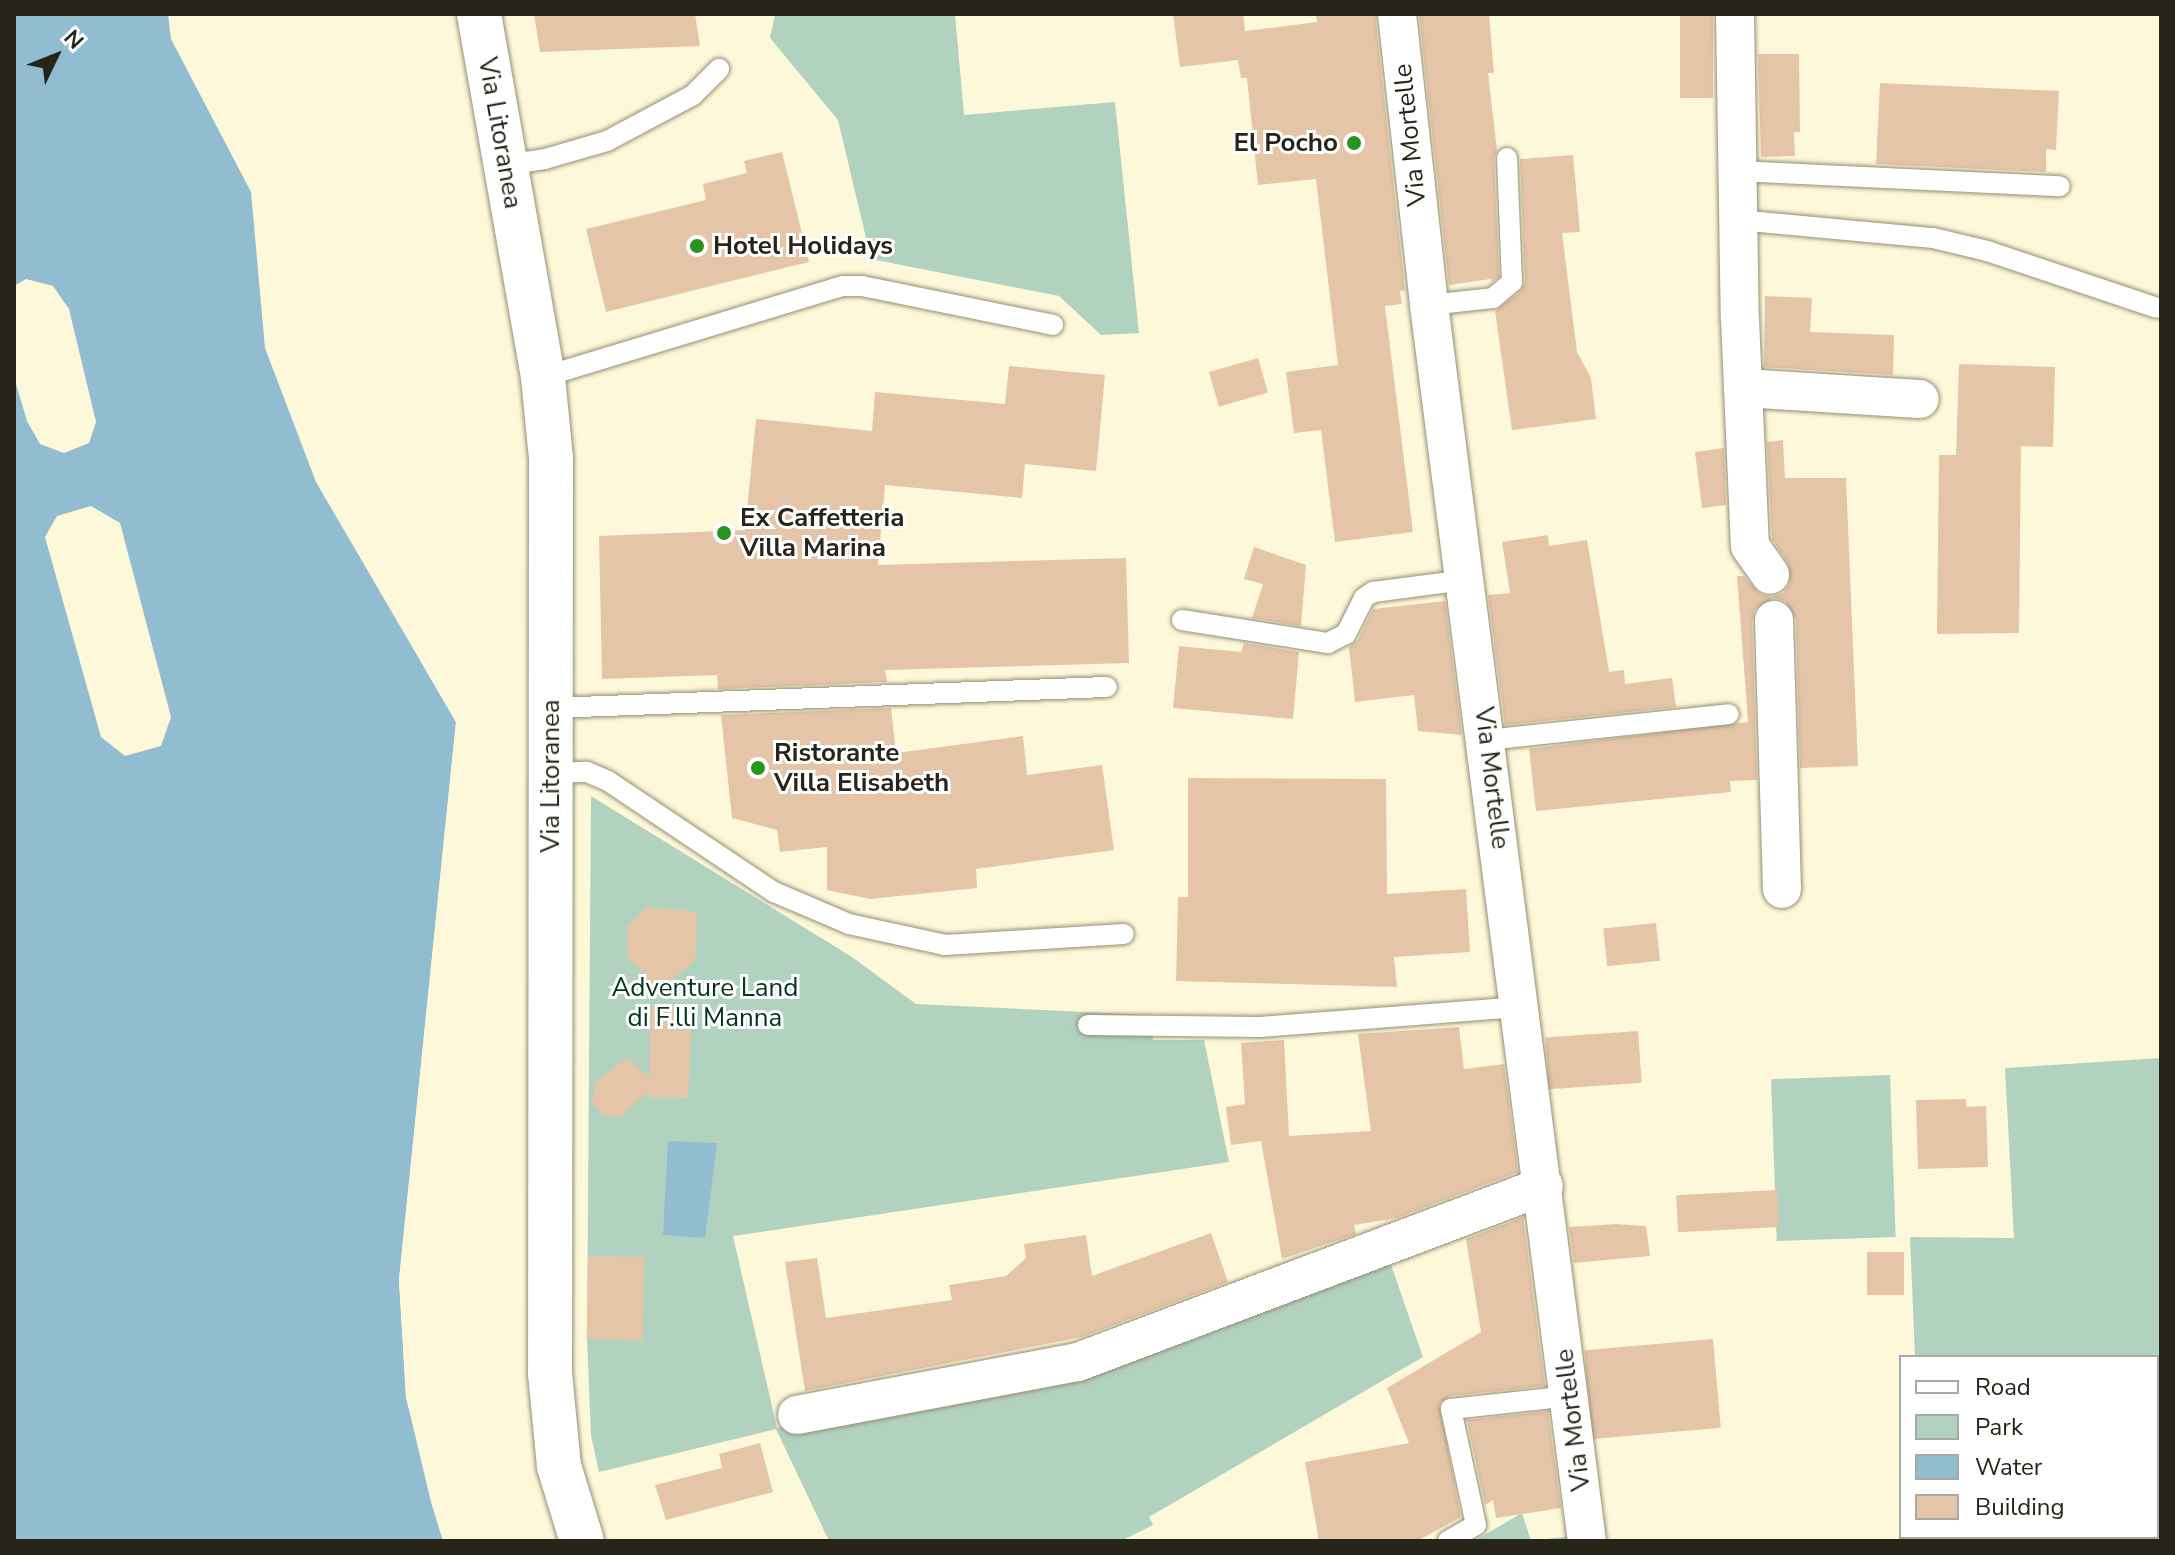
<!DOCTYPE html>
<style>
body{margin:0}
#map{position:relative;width:2175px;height:1555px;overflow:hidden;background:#fef8da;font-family:"Nunito Sans",sans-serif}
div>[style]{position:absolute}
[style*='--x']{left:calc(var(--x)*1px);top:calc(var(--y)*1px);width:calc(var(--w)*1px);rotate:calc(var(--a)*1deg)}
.green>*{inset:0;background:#b2d2c0;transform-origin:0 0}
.water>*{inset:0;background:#92bdd0}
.pier>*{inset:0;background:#fef8da}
.building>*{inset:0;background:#e5c5a8;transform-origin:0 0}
.roads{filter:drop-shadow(0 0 2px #948e73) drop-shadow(0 0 2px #948e73)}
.lane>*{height:20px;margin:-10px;padding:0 10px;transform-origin:10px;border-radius:10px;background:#fff}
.street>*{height:38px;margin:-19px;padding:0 19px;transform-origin:19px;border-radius:19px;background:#fff}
.secondary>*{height:44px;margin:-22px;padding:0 22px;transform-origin:22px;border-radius:22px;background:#fff}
.dots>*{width:22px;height:22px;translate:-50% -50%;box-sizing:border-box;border:4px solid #fff;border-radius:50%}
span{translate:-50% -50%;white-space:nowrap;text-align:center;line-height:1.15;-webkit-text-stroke:6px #fff;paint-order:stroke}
.street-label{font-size:26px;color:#27251a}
.poi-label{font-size:26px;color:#27251a;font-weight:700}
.right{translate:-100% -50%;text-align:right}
.left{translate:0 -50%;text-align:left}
.park-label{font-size:26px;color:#003521}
.frame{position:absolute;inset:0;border:16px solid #27251a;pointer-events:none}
.legend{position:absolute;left:1899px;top:1355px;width:260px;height:184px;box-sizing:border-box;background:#fff;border:2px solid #a9a8a3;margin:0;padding:10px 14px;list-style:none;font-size:24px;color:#27251a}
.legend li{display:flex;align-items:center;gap:16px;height:40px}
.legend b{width:40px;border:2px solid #a9a8a3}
.north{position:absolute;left:16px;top:16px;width:80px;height:80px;-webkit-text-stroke:6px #fff;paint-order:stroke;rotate:47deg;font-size:22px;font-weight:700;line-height:32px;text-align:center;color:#27251a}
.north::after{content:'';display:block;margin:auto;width:28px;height:36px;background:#27251a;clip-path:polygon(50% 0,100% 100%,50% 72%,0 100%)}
</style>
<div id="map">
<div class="green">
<i style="clip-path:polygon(775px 14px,955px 14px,964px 115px,1115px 102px,1139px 333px,1101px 335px,1059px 296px,871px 259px,838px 120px,770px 38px)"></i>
<i style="clip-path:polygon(591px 796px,852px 957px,916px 1004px,1150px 1015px,1153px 1040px,1204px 1040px,1229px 1162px,733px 1236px,777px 1428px,1080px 1373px,1388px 1256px,1423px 1357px,1149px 1517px,1153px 1525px,1121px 1541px,829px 1541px,776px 1429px,599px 1472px,591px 1436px,587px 1339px)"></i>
<i style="clip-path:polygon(2161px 1058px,2161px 1406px,2157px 1406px,2157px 1357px,1915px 1357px,1910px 1237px,2014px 1238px,2005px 1068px)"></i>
<i style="left:1890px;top:1075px;width:162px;height:119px;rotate:88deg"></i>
<i style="clip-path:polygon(1522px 1513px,1531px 1541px,1572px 1536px,1573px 1541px,1474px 1541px)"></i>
</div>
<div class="water">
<i style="clip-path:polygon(14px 14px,168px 14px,171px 39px,251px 192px,265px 348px,316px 482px,456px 722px,399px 1280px,406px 1397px,443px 1541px,14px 1541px)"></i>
<i style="clip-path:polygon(668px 1141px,717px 1143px,705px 1238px,663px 1235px)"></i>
</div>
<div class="pier">
<i style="clip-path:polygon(26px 279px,53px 286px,69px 309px,96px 422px,89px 443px,64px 453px,40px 444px,27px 421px,14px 377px,14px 286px)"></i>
<i style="clip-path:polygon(91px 506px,120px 523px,171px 717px,161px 746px,125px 756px,101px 737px,45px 537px,57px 516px)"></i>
<i style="clip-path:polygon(393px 613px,397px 613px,460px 721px,403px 1280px,410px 1397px,447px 1541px,443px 1541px,431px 1502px,406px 1397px,399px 1280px,456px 722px)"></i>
</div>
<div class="building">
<i style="clip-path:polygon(534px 14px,695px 14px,700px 46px,540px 52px)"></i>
<i style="clip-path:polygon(1173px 14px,1243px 14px,1245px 31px,1317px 22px,1316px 14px,1375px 14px,1405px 290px,1400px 291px,1402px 304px,1385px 306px,1413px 532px,1335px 542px,1321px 430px,1294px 433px,1286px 372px,1338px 365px,1316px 179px,1258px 185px,1247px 78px,1241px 78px,1238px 60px,1180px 67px)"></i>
<i style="clip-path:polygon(1419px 14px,1489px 14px,1494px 73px,1488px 73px,1497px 150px,1494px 159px,1499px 276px,1492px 282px,1491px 279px,1449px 285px)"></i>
<i style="left:1680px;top:14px;width:33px;height:84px"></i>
<i style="clip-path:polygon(1758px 54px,1799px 54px,1800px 132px,1794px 132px,1795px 156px,1761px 157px)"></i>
<i style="clip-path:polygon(1880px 83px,2059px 91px,2056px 150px,2046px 149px,2046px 172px,1876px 164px)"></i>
<i style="clip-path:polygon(782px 152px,809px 262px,606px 312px,586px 229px,706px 200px,703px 184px,747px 173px,744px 161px)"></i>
<i style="clip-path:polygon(1573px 155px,1580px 232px,1562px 233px,1577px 352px,1591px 378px,1596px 419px,1512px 430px,1495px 311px,1520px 292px,1525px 282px,1520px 159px)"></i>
<i style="clip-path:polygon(1765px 296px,1812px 298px,1810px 332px,1894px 335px,1893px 375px,1764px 367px)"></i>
<i style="left:1258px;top:358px;width:36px;height:51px;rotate:74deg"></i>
<i style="clip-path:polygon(1959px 364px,2055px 367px,2053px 447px,2021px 446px,2019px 633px,1937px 634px,1939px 455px,1956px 455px)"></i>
<i style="clip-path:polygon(1009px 366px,1105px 375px,1096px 471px,1025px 464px,1022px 498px,885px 485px,878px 565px,1126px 558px,1129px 663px,885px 670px,887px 682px,718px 689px,717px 675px,602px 679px,599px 536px,745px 530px,756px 419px,872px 431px,875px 392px,1005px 404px)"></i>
<i style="clip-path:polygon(1783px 440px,1785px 478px,1846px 478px,1858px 766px,1800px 768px,1796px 619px,1785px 601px,1773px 598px,1755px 609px,1752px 621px,1757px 780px,1730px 781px,1731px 792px,1536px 811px,1529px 749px,1748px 722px,1737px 576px,1744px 576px,1760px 594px,1771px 597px,1783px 593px,1790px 584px,1788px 563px,1772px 539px,1767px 442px)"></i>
<i style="clip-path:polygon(1724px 448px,1726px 505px,1702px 508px,1695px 452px)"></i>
<i style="clip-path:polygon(1548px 535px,1549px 546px,1587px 540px,1609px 672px,1624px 670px,1625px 684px,1672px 678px,1676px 707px,1505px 725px,1488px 595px,1510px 593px,1502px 542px)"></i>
<i style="clip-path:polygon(1254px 547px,1306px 565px,1301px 626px,1252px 618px,1263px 584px,1244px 579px)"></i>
<i style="clip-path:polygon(1445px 601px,1462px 735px,1418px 731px,1414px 695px,1355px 702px,1349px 647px,1358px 640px,1373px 609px)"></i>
<i style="clip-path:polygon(1244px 643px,1299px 652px,1293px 719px,1173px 708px,1179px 646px,1241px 652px)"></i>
<i style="clip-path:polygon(891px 708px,896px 753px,1023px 736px,1027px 775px,1102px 765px,1114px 850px,976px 869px,977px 888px,870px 899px,827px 890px,827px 847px,780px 852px,777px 830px,732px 818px,721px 715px)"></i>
<i style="clip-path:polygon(1188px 778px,1386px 779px,1387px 894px,1466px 889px,1470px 952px,1394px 957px,1397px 987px,1176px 981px,1178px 897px,1188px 897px)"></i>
<i style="clip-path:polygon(648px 907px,697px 912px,695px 960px,658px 992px,627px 955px,628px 925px)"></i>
<i style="left:1656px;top:923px;width:38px;height:53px;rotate:84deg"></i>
<i style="clip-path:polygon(651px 1006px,692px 1010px,688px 1098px,648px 1097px,648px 1092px,620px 1117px,602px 1115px,592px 1102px,596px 1082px,627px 1058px,649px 1077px)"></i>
<i style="clip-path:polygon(1459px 1027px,1464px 1069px,1504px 1064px,1518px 1172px,1397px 1218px,1354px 1225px,1356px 1234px,1282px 1259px,1261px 1141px,1231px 1145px,1226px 1107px,1245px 1104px,1241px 1043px,1284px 1040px,1289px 1136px,1371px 1131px,1358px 1034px)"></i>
<i style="left:1638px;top:1031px;width:52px;height:93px;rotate:86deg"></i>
<i style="clip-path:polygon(1966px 1099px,1966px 1107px,1986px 1106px,1988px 1167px,1918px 1169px,1916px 1100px)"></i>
<i style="left:1777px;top:1190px;width:37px;height:101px;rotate:87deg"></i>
<i style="clip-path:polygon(1523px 1217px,1545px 1386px,1450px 1396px,1439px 1404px,1461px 1517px,1417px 1541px,1319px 1541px,1305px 1462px,1409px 1443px,1387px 1388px,1481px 1332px,1466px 1239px)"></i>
<i style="clip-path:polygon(1616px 1224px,1646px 1226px,1650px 1256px,1574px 1263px,1569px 1227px)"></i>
<i style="clip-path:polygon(1211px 1233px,1228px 1282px,1082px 1337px,805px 1391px,785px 1262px,817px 1258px,826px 1318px,952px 1300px,949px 1285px,1006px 1276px,1026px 1258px,1024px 1244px,1086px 1235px,1092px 1276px)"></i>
<i style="left:1867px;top:1252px;width:37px;height:43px"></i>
<i style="left:588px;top:1256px;width:56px;height:83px;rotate:1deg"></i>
<i style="left:1713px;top:1339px;width:89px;height:129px;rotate:85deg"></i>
<i style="clip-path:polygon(1548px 1411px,1561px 1508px,1496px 1518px,1493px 1500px,1485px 1505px,1467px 1420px)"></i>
<i style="clip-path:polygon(760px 1443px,773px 1492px,666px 1520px,655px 1485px,722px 1468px,719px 1454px)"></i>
</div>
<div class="roads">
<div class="lane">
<i style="--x:505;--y:165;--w:40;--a:-8.5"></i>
<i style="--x:545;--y:159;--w:65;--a:-16.2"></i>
<i style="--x:607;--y:141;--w:98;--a:-28.1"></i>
<i style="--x:693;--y:95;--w:37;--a:-45"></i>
<i style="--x:1737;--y:171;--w:323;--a:2.7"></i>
<i style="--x:1738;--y:220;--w:196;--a:5.3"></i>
<i style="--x:1933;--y:238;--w:56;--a:13.5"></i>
<i style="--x:1987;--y:251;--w:179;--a:18.5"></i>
<i style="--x:1429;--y:305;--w:64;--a:-6.2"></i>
<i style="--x:1493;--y:298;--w:25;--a:-40"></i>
<i style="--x:1512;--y:282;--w:124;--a:-92.3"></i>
<i style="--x:543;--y:377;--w:313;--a:-16.9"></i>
<i style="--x:843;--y:286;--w:19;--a:0"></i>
<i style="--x:862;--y:286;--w:195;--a:11.5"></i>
<i style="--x:1182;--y:620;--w:148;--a:9"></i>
<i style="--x:1328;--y:643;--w:20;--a:-27"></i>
<i style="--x:1346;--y:634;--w:40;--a:-63.4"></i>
<i style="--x:1364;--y:598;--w:11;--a:-34"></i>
<i style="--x:1373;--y:592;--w:94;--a:-7.4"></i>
<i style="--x:552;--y:708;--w:555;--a:-2.17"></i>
<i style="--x:1487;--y:740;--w:243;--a:-6.1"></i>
<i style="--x:551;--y:773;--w:36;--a:-2"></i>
<i style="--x:587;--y:772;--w:23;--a:23"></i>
<i style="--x:608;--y:781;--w:200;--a:33.8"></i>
<i style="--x:774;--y:892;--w:82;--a:23.1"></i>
<i style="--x:849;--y:924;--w:98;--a:12.3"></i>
<i style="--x:945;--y:945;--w:179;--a:-3.5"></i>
<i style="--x:1088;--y:1025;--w:172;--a:0.7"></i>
<i style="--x:1260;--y:1027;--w:262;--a:-4.4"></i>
<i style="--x:1448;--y:1541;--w:32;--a:-30"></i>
<i style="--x:1476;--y:1525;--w:119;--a:-102.2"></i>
<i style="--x:1451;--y:1409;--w:120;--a:-6.2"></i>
</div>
<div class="street">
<i style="--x:1397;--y:14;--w:293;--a:83.7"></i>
<i style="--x:1429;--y:305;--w:1246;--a:82.72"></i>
<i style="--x:1735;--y:14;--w:305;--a:89.1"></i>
<i style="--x:1740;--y:319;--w:227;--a:87.5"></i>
<i style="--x:1750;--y:546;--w:35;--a:55"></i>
<i style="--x:1743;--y:388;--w:177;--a:3.6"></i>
<i style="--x:1774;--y:620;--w:269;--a:88.3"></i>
<i style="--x:797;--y:1415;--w:286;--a:-10.7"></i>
<i style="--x:1078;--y:1362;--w:498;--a:-20.7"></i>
</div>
<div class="secondary">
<i style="--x:479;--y:14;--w:369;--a:80"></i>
<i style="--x:543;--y:377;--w:82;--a:84.4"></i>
<i style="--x:551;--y:459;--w:914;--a:90.06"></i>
<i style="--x:550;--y:1373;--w:93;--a:84.5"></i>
<i style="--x:559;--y:1466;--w:78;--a:73"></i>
</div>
</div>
<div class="dots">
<i style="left:1354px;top:143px;background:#29941c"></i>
<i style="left:697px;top:246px;background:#29941c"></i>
<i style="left:724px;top:533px;background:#29941c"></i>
<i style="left:758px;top:768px;background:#29941c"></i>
</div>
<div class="street-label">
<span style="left:500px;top:133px;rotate:80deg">Via Litoranea</span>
<span style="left:1410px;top:135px;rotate:-96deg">Via Mortelle</span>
<span style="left:551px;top:776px;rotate:-90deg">Via Litoranea</span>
<span style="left:1492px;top:778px;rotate:83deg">Via Mortelle</span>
<span style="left:1573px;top:1420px;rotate:-97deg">Via Mortelle</span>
</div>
<div class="poi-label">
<span class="right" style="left:1338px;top:143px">El Pocho</span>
<span class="left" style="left:713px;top:246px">Hotel Holidays</span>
<span class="left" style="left:740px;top:533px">Ex Caffetteria<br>Villa Marina</span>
<span class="left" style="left:774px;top:768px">Ristorante<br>Villa Elisabeth</span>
</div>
<div class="park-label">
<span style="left:705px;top:1003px">Adventure Land<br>di F.lli Manna</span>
</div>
<div class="frame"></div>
<ul class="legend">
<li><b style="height:10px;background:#fff"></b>Road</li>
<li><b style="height:22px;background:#b2d2c0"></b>Park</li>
<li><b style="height:22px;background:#92bdd0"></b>Water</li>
<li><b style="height:22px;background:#e5c5a8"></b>Building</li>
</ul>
<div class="north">N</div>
</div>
